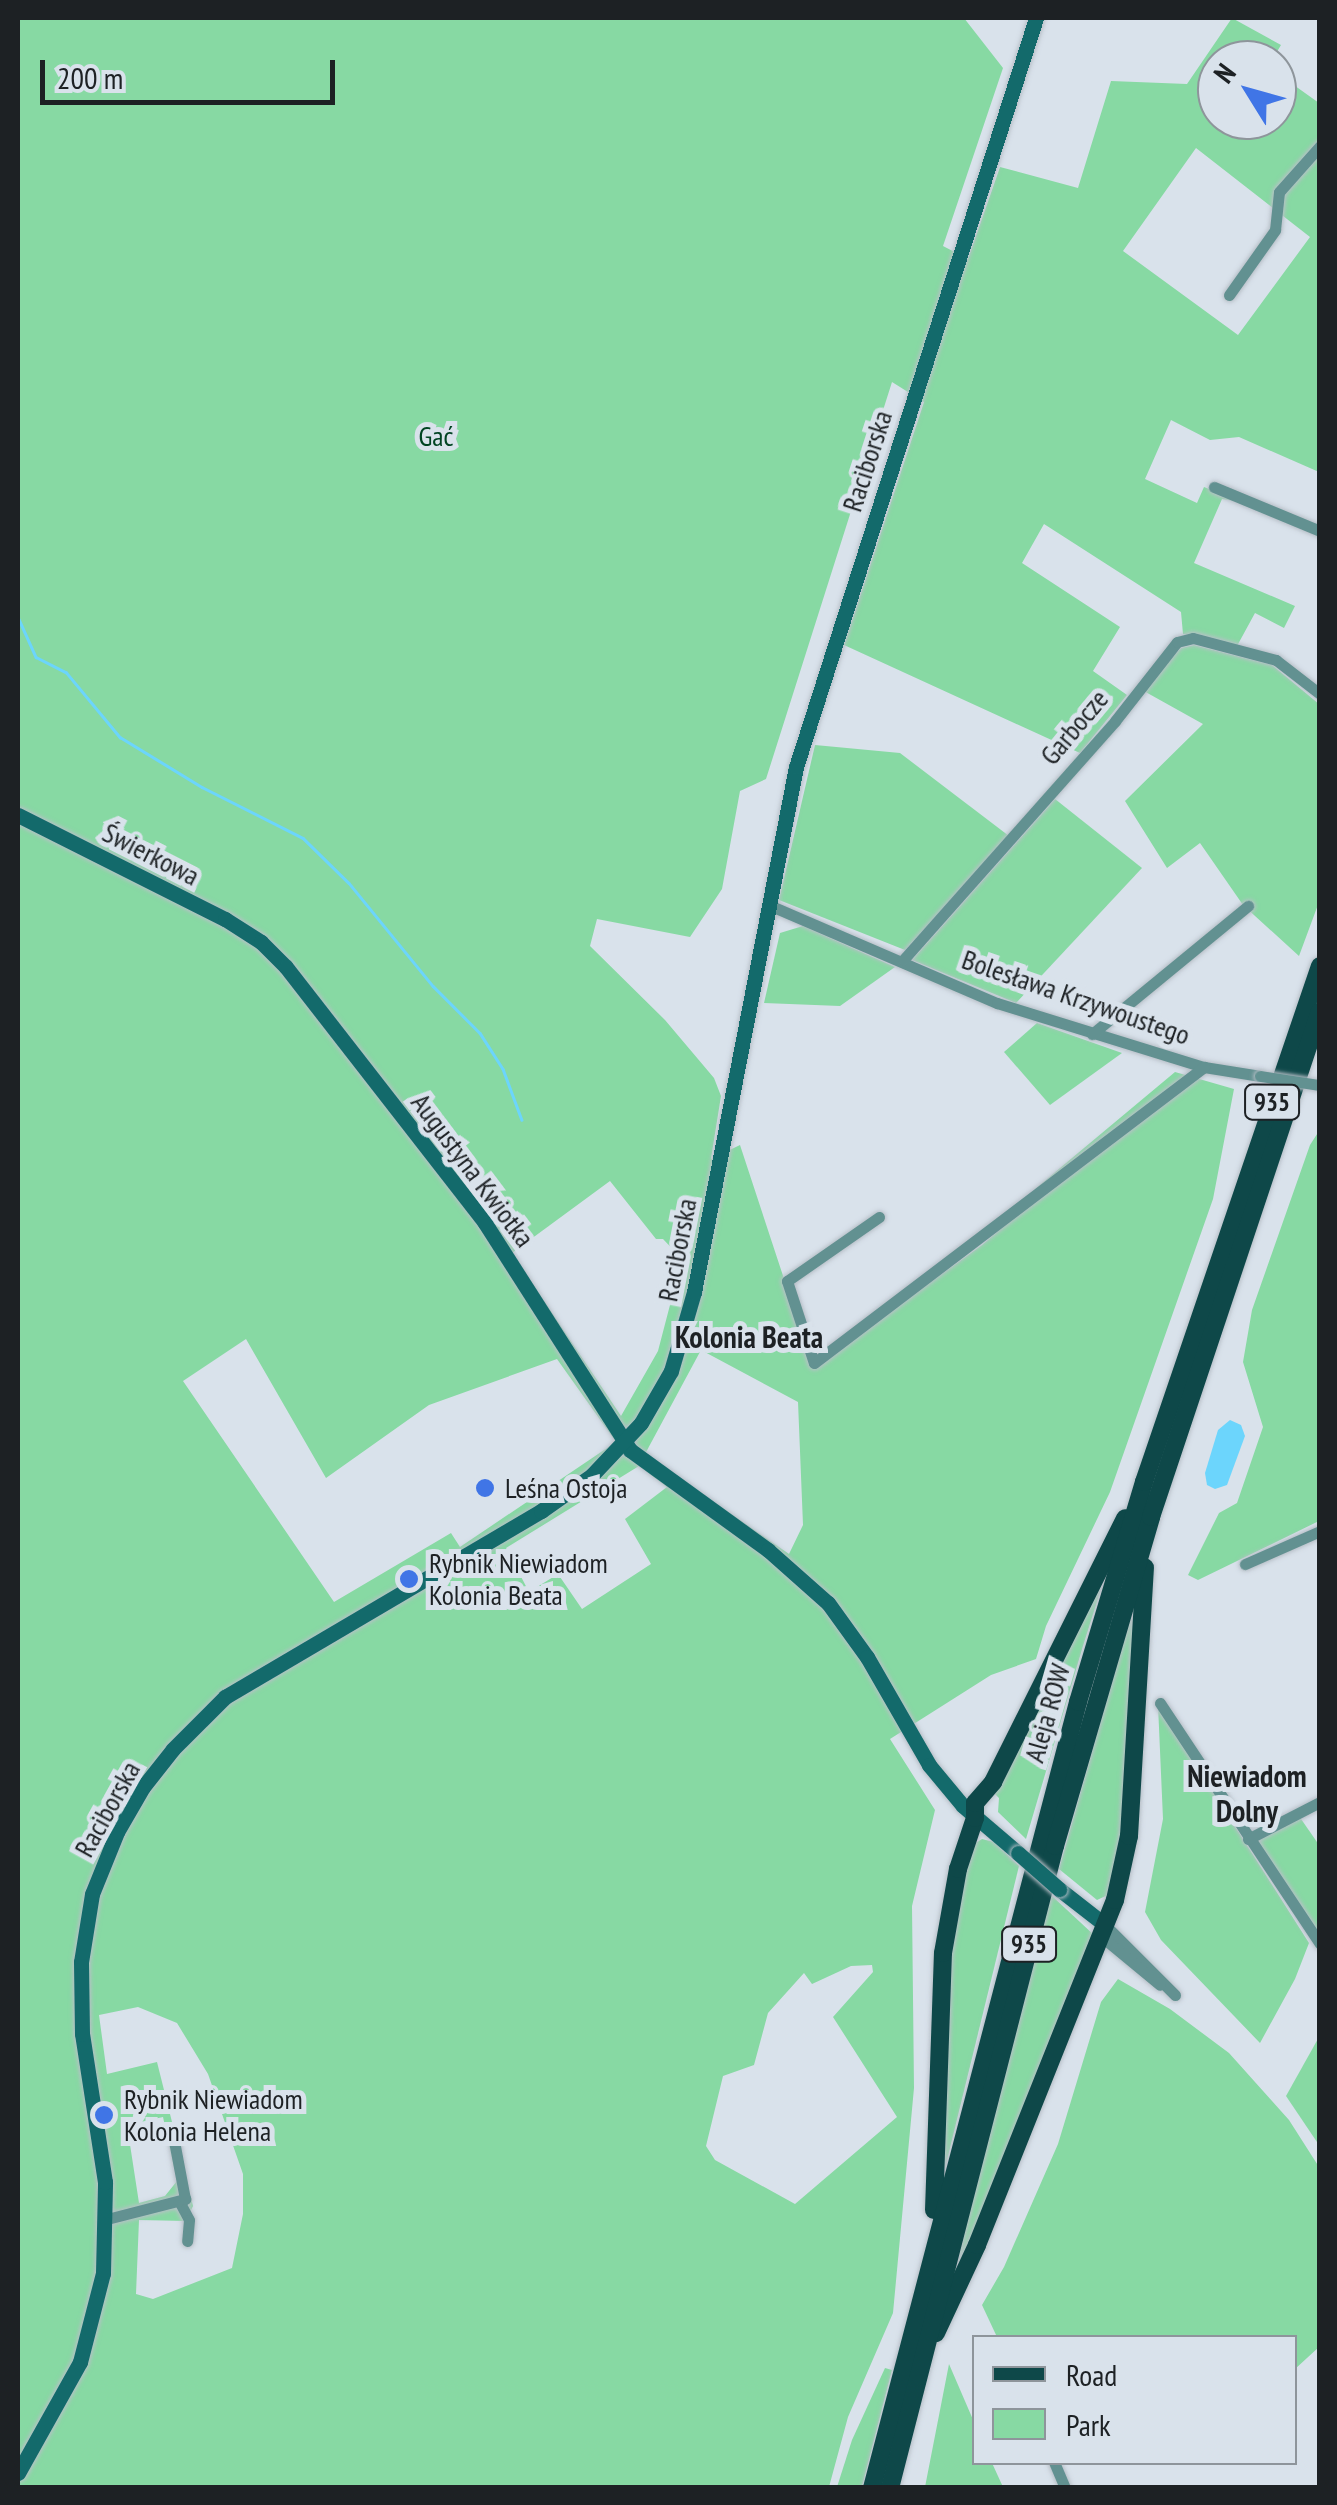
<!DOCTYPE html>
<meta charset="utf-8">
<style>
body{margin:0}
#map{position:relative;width:1337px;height:2505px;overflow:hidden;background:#d9e2eb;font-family:"PT Sans Narrow",sans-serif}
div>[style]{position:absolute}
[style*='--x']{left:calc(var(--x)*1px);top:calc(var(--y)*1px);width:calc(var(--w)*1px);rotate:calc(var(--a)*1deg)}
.green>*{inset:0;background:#87d9a3}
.water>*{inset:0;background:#6cd5fc}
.stream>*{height:2.5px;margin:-1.25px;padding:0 1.25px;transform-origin:1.25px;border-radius:1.25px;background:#6cd5fc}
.roads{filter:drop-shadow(0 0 2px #b7bfc7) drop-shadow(0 0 2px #b7bfc7)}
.street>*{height:11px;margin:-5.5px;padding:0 5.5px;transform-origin:5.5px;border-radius:5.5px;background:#629191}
.secondary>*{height:15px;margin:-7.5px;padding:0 7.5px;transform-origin:7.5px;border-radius:7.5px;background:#136a6b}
.primary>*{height:18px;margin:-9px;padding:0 9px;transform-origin:9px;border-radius:9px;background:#0e4849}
.bridges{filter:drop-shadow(0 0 2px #b7bfc7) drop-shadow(0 0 2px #b7bfc7)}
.street-bridge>*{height:11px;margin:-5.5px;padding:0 5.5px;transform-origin:5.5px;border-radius:5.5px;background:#629191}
.secondary-bridge>*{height:15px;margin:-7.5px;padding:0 7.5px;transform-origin:7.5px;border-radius:7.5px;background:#136a6b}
.dots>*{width:28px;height:28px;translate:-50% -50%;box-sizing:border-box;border:5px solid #d9e2eb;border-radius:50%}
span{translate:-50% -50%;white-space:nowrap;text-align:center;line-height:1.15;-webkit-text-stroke:10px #d9e2eb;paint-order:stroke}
.shield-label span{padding:2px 8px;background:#d9e2eb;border:2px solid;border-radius:8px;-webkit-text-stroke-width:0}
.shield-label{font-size:25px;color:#1d2124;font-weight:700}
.park-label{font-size:28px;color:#042}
.street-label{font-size:28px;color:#1d2124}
.poi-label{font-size:28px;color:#1d2124}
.left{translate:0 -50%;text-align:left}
.neighbourhood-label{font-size:30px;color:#1d2124;font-weight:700}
.frame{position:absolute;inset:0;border:20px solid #1d2124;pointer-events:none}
.legend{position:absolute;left:972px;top:2335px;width:325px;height:130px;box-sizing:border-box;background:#d9e2eb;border:2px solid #8e959b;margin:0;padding:12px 18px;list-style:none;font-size:30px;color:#1d2124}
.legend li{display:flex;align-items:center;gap:20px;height:50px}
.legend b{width:50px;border:2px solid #8e959b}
.north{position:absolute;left:1197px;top:40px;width:100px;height:100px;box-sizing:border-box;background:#d9e2eb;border:2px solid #8e959b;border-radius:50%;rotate:307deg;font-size:28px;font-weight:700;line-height:40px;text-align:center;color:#1d2124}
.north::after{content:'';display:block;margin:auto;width:35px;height:45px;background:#4075e6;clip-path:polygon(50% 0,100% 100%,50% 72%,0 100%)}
.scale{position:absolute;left:40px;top:60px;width:295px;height:45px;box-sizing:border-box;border:5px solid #1d2124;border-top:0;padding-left:12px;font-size:30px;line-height:35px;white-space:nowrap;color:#1d2124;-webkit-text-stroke:8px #d9e2eb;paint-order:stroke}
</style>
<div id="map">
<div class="green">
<i style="clip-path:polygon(evenodd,18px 18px,964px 18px,1003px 68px,943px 246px,968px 259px,1000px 167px,1078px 188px,1111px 81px,1187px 84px,1232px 18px,1281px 45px,1272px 60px,1217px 60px,1217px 120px,1277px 120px,1277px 73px,1319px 103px,1319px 472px,1239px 437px,1210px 440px,1171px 420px,1145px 479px,1197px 503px,1204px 487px,1242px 502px,1222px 499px,1194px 563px,1295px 606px,1284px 628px,1255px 613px,1237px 646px,1183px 634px,1181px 612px,1044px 524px,1022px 563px,1120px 627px,1093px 671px,1127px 695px,1080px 753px,844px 645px,924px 402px,892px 382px,766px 779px,740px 791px,722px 889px,690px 937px,597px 919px,590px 946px,665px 1020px,714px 1078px,721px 1096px,711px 1159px,740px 1145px,813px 1367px,982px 1245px,1030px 1204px,1035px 1189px,1175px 1072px,1234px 1089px,1213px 1199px,1110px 1492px,1046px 1626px,1036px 1659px,991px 1675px,890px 1739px,935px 1810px,912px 1906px,914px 2088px,893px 2313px,848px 2417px,829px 2487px,18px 2487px,18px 18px,1196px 148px,1310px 237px,1238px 335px,1123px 251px,1196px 148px,18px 18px,610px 1181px,656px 1239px,663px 1239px,682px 1259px,658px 1351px,621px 1416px,512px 1253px,610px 1181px,18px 18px,246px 1339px,326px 1478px,429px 1405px,557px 1359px,616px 1442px,460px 1547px,451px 1533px,334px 1602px,183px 1381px,246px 1339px,18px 18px,701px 1350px,798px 1402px,803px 1525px,789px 1554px,645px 1454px,701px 1350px,18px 18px,639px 1466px,667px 1487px,625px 1519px,651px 1564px,582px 1609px,558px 1574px,529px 1592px,506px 1548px,639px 1466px,18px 18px,872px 1965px,873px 1972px,833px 2017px,897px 2117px,795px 2204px,715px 2160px,706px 2146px,723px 2076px,754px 2065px,768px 2013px,804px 1973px,812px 1984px,851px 1966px,872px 1965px,18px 18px,138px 2007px,177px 2023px,208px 2074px,243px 2174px,243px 2214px,232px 2268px,153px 2299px,136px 2294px,139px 2220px,186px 2221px,193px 2206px,157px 2062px,107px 2074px,99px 2015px,138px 2007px,18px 18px,163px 2117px,177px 2181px,165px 2196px,139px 2203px,127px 2125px,163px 2117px)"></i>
<i style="clip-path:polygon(1194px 645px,1272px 665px,1319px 704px,1319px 902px,1299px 956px,1243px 905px,1200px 843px,1167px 868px,1125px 801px,1203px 724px,1142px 690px,1181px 648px)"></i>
<i style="clip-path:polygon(815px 745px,900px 753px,1009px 836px,905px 950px,779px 900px)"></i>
<i style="clip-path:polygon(1055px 799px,1142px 868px,1016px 1003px,912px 960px)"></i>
<i style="clip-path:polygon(803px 926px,895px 967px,840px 1006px,764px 1003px,780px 933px)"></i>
<i style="clip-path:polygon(1037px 1023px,1122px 1053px,1050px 1105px,1004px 1052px)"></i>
<i style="clip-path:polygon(1319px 1131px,1319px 1521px,1198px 1580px,1188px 1575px,1219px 1513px,1237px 1503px,1263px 1427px,1243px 1362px,1252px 1310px,1310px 1145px)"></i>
<i style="clip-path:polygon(1114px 1548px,1083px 1646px,1026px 1839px,998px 1812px,999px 1798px,994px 1793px)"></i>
<i style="clip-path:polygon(1139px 1585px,1123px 1834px,1110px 1894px,1097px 1900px,1059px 1869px)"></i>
<i style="clip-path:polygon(1158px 1705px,1309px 1943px,1295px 1979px,1260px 2043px,1161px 1940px,1145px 1912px,1163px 1819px)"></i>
<i style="clip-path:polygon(1299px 1816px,1319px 1845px,1319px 1935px,1254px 1841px)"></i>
<i style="clip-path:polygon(982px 1839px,994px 1842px,1019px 1866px,941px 2185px,953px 1917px,974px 1844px)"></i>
<i style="clip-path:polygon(1051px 1895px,1095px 1936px,941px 2316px)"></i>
<i style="clip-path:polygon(1118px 1979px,1170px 2009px,1229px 2053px,1289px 2120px,1319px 2167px,1319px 2347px,1295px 2369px,1294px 2338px,997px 2337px,982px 2305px,1004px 2267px,1058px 2144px,1101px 2002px)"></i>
<i style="clip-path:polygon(1319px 2037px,1319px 2145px,1286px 2096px)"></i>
<i style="clip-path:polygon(949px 2364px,974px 2422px,974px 2462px,992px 2463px,1003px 2487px,925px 2487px)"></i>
<i style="clip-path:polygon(885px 2368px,892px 2370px,862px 2487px,837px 2487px,852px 2440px)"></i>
</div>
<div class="water">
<i style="clip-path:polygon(1230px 1420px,1241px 1425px,1245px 1436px,1227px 1485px,1215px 1489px,1207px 1485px,1205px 1473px,1218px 1430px)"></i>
</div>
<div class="stream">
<i style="--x:18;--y:617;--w:44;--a:65.8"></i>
<i style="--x:36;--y:657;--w:34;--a:27"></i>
<i style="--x:66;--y:672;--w:85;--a:50.3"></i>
<i style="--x:120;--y:737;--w:96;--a:31.4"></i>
<i style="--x:202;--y:787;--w:113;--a:26.8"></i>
<i style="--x:303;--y:838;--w:64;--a:44.4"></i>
<i style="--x:349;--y:883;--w:133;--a:50.8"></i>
<i style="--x:433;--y:986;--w:66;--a:45"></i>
<i style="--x:480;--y:1033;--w:43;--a:57.4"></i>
<i style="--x:503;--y:1069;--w:54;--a:69.6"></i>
</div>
<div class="roads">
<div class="street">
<i style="--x:1229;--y:295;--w:80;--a:-54.7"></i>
<i style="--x:1275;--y:230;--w:38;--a:-84"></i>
<i style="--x:1279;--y:192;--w:62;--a:-48.3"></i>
<i style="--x:1214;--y:487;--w:115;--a:22.5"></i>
<i style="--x:769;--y:905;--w:248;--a:23.3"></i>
<i style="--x:997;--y:1003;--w:217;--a:17.2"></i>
<i style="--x:1204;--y:1067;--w:57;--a:9.1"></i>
<i style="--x:903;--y:960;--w:319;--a:-48.4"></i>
<i style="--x:1115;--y:721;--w:100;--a:-51.9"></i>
<i style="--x:1177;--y:642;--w:16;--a:-14"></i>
<i style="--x:1193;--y:638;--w:86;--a:14.8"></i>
<i style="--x:1276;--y:660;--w:56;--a:37.7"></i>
<i style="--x:1092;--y:1034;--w:202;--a:-39.4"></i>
<i style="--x:879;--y:1217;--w:112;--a:145.2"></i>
<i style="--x:787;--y:1281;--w:86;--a:71.8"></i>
<i style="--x:814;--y:1363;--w:490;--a:-37.2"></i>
<i style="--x:1245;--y:1564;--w:82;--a:-23.7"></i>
<i style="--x:1160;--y:1703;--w:289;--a:56.4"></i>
<i style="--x:1248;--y:1839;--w:81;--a:-27.2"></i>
<i style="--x:1105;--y:1925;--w:99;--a:45"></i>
<i style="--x:1102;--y:1937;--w:75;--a:39.6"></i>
<i style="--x:179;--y:2201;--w:21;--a:62"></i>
<i style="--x:189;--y:2220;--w:21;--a:95"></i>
<i style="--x:107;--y:2219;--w:81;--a:-14.4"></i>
<i style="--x:185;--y:2199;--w:59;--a:-100.7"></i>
<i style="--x:1054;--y:2462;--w:28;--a:67"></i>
</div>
<div class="secondary">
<i style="--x:18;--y:815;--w:232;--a:26.7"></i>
<i style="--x:225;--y:919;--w:43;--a:32.6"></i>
<i style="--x:261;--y:942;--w:35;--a:45"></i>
<i style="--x:286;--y:967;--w:324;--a:52.1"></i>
<i style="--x:485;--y:1223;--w:269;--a:57.4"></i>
<i style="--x:630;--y:1450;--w:170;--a:35.9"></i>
<i style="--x:768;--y:1550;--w:80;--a:41.5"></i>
<i style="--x:828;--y:1603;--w:67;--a:54.2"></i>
<i style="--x:867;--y:1657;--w:125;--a:60.1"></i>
<i style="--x:929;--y:1765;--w:53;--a:50.3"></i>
<i style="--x:963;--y:1806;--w:72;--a:40.5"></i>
<i style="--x:1059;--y:1889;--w:58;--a:38"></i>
<i style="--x:18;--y:2473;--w:127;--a:-60.8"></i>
<i style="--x:80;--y:2362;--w:92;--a:-75.5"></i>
<i style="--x:103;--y:2273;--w:91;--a:-88.7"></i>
<i style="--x:105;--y:2182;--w:150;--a:-98.8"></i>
<i style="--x:82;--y:2034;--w:72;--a:-90.8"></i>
<i style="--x:81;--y:1962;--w:69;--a:-80.8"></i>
<i style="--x:92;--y:1894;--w:67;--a:-68"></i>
<i style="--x:117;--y:1832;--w:52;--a:-60"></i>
<i style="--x:143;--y:1787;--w:48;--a:-51.7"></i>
<i style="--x:173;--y:1749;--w:74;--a:-45"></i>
<i style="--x:225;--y:1697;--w:367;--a:-30.5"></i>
<i style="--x:541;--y:1511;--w:62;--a:-35.2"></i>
<i style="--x:592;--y:1475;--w:71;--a:-46.7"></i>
<i style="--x:641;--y:1423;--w:60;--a:-60"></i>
<i style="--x:671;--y:1371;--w:82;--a:-73.8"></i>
<i style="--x:694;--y:1292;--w:535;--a:-79.01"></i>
<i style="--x:796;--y:767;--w:787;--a:-72.23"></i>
</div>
<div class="primary">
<i style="--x:934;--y:2210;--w:257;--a:-88"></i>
<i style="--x:943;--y:1953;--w:85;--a:-79.9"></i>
<i style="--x:958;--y:1869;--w:54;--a:-71.6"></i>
<i style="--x:975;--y:1818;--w:15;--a:-90"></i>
<i style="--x:975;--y:1803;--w:28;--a:-49"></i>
<i style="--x:993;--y:1782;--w:295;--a:-63.4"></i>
<i style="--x:936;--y:2333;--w:97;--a:-65"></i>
<i style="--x:977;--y:2245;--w:372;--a:-68.2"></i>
<i style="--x:1115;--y:1900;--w:66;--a:-77.7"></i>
<i style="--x:1129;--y:1836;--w:269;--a:-86.6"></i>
<i style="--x:872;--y:2488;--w:813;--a:-75.31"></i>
<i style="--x:1078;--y:1702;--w:230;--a:-73.3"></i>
<i style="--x:1144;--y:1482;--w:545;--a:-71.17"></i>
<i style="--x:890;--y:2488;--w:663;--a:-75.59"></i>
<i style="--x:1055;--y:1846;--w:343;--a:-73.7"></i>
<i style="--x:1151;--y:1517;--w:533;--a:-71.53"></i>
</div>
</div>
<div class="bridges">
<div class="street-bridge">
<i style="--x:1260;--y:1076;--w:60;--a:8.7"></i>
</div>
<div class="secondary-bridge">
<i style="--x:1018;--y:1853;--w:55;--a:41.3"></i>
</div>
</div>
<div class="dots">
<i style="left:485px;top:1488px;background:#4075e6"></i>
<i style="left:409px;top:1579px;background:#4075e6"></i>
<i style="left:104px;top:2115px;background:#4075e6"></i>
</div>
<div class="shield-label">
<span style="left:1272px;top:1102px">935</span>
<span style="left:1029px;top:1944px">935</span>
</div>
<div class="park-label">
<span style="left:436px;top:436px">Gać</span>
</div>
<div class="street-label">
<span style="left:867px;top:461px;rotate:-72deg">Raciborska</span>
<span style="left:1074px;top:727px;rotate:-50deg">Garbocze</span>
<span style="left:151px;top:854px;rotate:27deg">Świerkowa</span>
<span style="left:1076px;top:997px;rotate:19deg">Bolesława Krzywoustego</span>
<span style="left:473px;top:1170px;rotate:53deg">Augustyna Kwiotka</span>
<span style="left:677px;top:1250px;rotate:-79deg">Raciborska</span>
<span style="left:1047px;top:1713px;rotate:-74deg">Aleja ROW</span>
<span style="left:107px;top:1809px;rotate:-61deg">Raciborska</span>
</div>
<div class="poi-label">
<span class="left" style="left:505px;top:1488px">Leśna Ostoja</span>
<span class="left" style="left:429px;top:1579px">Rybnik Niewiadom<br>Kolonia Beata</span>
<span class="left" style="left:124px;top:2115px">Rybnik Niewiadom<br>Kolonia Helena</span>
</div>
<div class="neighbourhood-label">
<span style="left:749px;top:1337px">Kolonia Beata</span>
<span style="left:1247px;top:1793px">Niewiadom<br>Dolny</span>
</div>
<div class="frame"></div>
<ul class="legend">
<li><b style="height:12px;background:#0e4849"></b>Road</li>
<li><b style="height:28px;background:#87d9a3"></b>Park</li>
</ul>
<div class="north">N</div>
<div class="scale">200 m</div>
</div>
